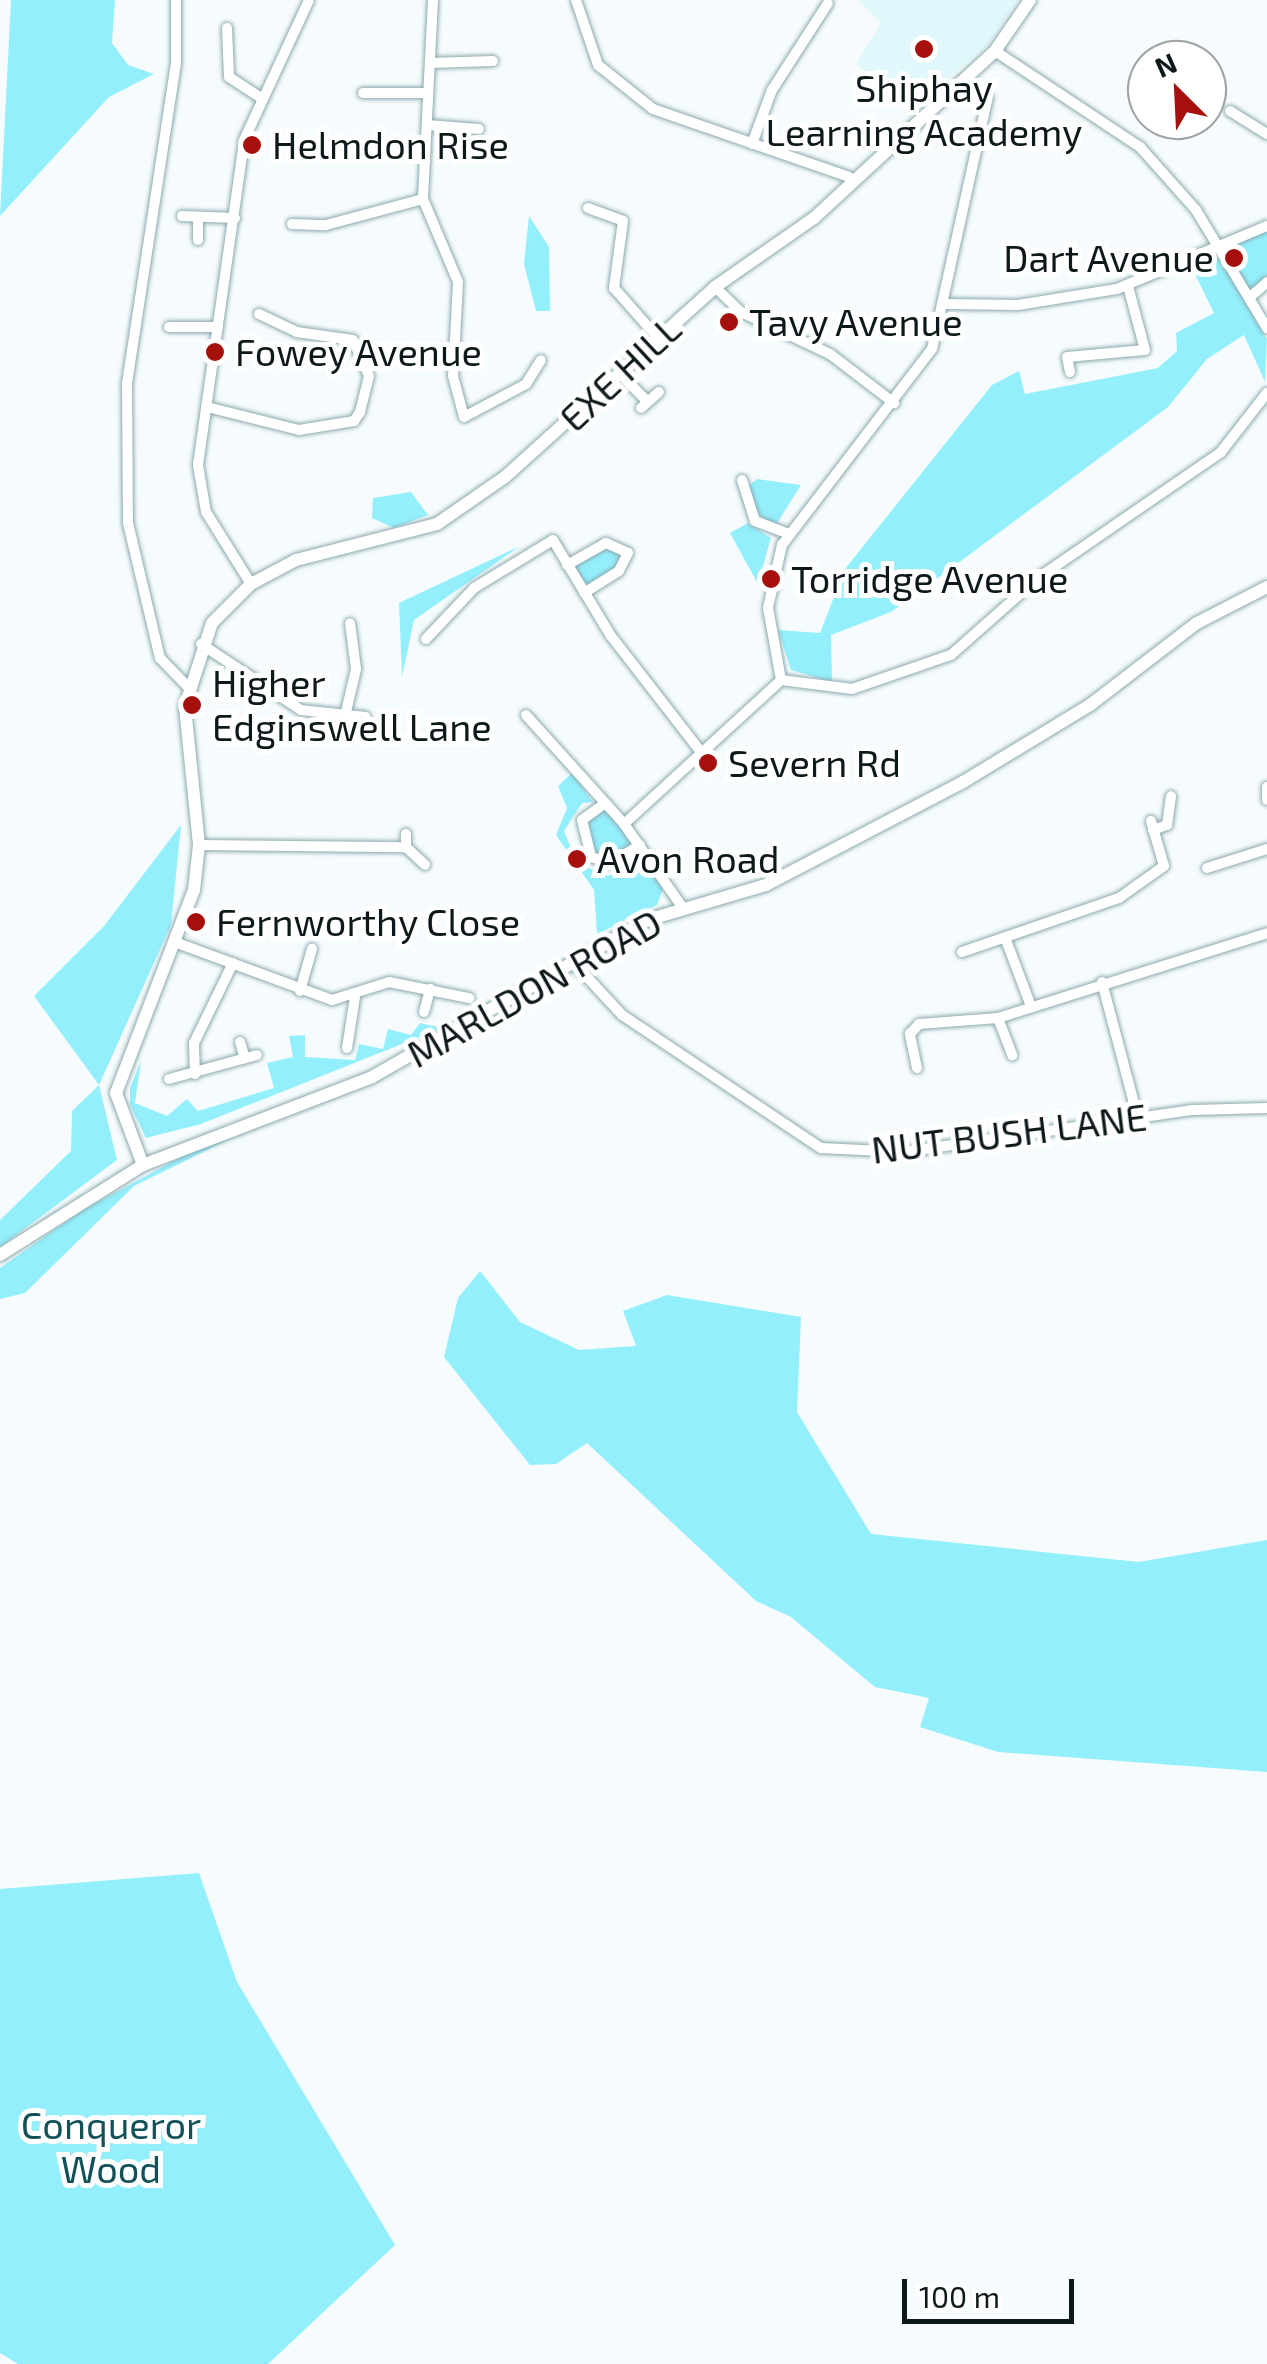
<!DOCTYPE html>
<style>
body{margin:0}
#map{position:relative;width:1267px;height:2364px;overflow:hidden;background:#f6fcfd;font-family:"Exo 2",sans-serif}
div>[style]{position:absolute}
[style*='--x']{left:calc(var(--x)*1px);top:calc(var(--y)*1px);width:calc(var(--w)*1px);rotate:calc(var(--a)*1deg)}
.built>*{inset:0;background:#e0f8fc}
.green>*{inset:0;background:#94effd}
.roads{filter:drop-shadow(0 0 2px #8ba9ae) drop-shadow(0 0 2px #8ba9ae)}
.minor>*{height:10px;margin:-5px;padding:0 5px;transform-origin:5px;border-radius:5px;background:#fff}
.tertiary>*{height:12px;margin:-6px;padding:0 6px;transform-origin:6px;border-radius:6px;background:#fff}
.dots>*{width:28px;height:28px;translate:-50% -50%;box-sizing:border-box;border:5px solid #fff;border-radius:50%}
span{translate:-50% -50%;white-space:nowrap;text-align:center;line-height:1.15;-webkit-text-stroke:10px #fff;paint-order:stroke}
.poi-label{font-size:38px;color:#0d181a}
.left{translate:0 -50%;text-align:left}
.right{translate:-100% -50%;text-align:right}
.street-label{font-size:38px;color:#0d181a}
.park-label{font-size:38px;color:#135159}
.north{position:absolute;left:1127px;top:40px;width:100px;height:100px;box-sizing:border-box;background:#fff;border:2px solid #9ea3a3;border-radius:50%;rotate:336deg;font-size:28px;font-weight:700;line-height:40px;text-align:center;color:#0d181a}
.north::after{content:'';display:block;margin:auto;width:35px;height:45px;background:#a5100c;clip-path:polygon(50% 0,100% 100%,50% 72%,0 100%)}
.scale{position:absolute;left:902px;top:2279px;width:172px;height:45px;box-sizing:border-box;border:5px solid #0d181a;border-top:0;padding-left:12px;font-size:30px;line-height:35px;white-space:nowrap;color:#0d181a;-webkit-text-stroke:8px #fff;paint-order:stroke}
</style>
<div id="map">
<div class="built">
<i style="clip-path:polygon(858px 0,1018px 0,988px 45px,913px 106px,856px 64px,881px 23px)"></i>
</div>
<div class="green">
<i style="clip-path:polygon(11px 0,115px 0,112px 43px,128px 65px,154px 74px,109px 97px,0 216px)"></i>
<i style="clip-path:polygon(529px 216px,549px 247px,550px 311px,536px 311px,524px 264px)"></i>
<i style="clip-path:polygon(1267px 226px,1267px 282px,1250px 297px,1219px 244px)"></i>
<i style="clip-path:polygon(1208px 257px,1220px 259px,1267px 339px,1265px 382px,1244px 335px,1207px 359px,1168px 407px,942px 575px,891px 612px,831px 635px,832px 682px,791px 670px,778px 630px,820px 633px,845px 569px,992px 385px,1019px 371px,1025px 394px,1158px 368px,1177px 351px,1176px 333px,1214px 313px,1190px 264px)"></i>
<i style="clip-path:polygon(757px 479px,801px 485px,776px 525px,753px 511px,747px 487px)"></i>
<i style="clip-path:polygon(411px 492px,428px 515px,394px 528px,372px 518px,373px 498px)"></i>
<i style="clip-path:polygon(748px 523px,771px 538px,758px 584px,730px 533px)"></i>
<i style="clip-path:polygon(606px 543px,623px 547px,625px 563px,584px 593px,567px 565px)"></i>
<i style="clip-path:polygon(520px 546px,414px 620px,402px 677px,399px 603px)"></i>
<i style="clip-path:polygon(572px 773px,593px 802px,582px 803px,564px 831px,577px 863px,608px 876px,644px 860px,664px 886px,657px 905px,597px 934px,594px 890px,556px 835px,567px 808px,558px 786px)"></i>
<i style="clip-path:polygon(604px 804px,640px 845px,611px 863px,585px 850px,580px 832px)"></i>
<i style="clip-path:polygon(181px 825px,171px 925px,99px 1085px,117px 1160px,0 1247px,0 1220px,71px 1151px,72px 1111px,99px 1085px,34px 996px,104px 926px)"></i>
<i style="clip-path:polygon(420px 1023px,442px 1028px,201px 1124px,146px 1138px,130px 1105px,130px 1088px,141px 1061px,135px 1103px,167px 1116px,187px 1099px,198px 1111px,274px 1088px,267px 1063px,293px 1057px,289px 1036px,305px 1035px,305px 1057px,355px 1060px,359px 1044px,383px 1049px,388px 1029px,411px 1035px)"></i>
<i style="clip-path:polygon(260px 1124px,134px 1186px,25px 1293px,0 1299px,0 1268px,83px 1210px,231px 1130px)"></i>
<i style="clip-path:polygon(480px 1271px,520px 1322px,579px 1350px,636px 1346px,623px 1311px,667px 1295px,801px 1317px,797px 1412px,871px 1534px,1139px 1562px,1267px 1540px,1267px 1772px,998px 1752px,920px 1727px,929px 1698px,875px 1687px,791px 1617px,756px 1601px,587px 1443px,556px 1464px,530px 1465px,444px 1357px,458px 1298px)"></i>
<i style="clip-path:polygon(199px 1873px,237px 1982px,395px 2245px,268px 2364px,18px 2364px,0 2353px,0 1889px)"></i>
</div>
<div class="roads">
<div class="minor">
<i style="--x:176;--y:0;--w:63;--a:90"></i>
<i style="--x:176;--y:63;--w:326;--a:98.7"></i>
<i style="--x:127;--y:385;--w:138;--a:89.6"></i>
<i style="--x:128;--y:523;--w:139;--a:76.7"></i>
<i style="--x:160;--y:658;--w:39;--a:46"></i>
<i style="--x:433;--y:0;--w:199;--a:92.9"></i>
<i style="--x:423;--y:199;--w:90;--a:67.1"></i>
<i style="--x:458;--y:282;--w:94;--a:93"></i>
<i style="--x:453;--y:376;--w:42;--a:75"></i>
<i style="--x:464;--y:417;--w:70;--a:-28"></i>
<i style="--x:526;--y:384;--w:28;--a:-58"></i>
<i style="--x:576;--y:0;--w:69;--a:71.3"></i>
<i style="--x:598;--y:65;--w:70;--a:38.7"></i>
<i style="--x:653;--y:109;--w:207;--a:19.1"></i>
<i style="--x:227;--y:28;--w:49;--a:87.7"></i>
<i style="--x:229;--y:77;--w:38;--a:33"></i>
<i style="--x:995;--y:51;--w:174;--a:33.5"></i>
<i style="--x:1140;--y:147;--w:84;--a:48.4"></i>
<i style="--x:1196;--y:210;--w:138;--a:59"></i>
<i style="--x:430;--y:63;--w:63;--a:-1.8"></i>
<i style="--x:363;--y:93;--w:65;--a:0"></i>
<i style="--x:1230;--y:111;--w:44;--a:31.9"></i>
<i style="--x:427;--y:125;--w:52;--a:4.4"></i>
<i style="--x:752;--y:144;--w:58;--a:-69.7"></i>
<i style="--x:772;--y:90;--w:103;--a:-57.2"></i>
<i style="--x:588;--y:208;--w:37;--a:20"></i>
<i style="--x:623;--y:221;--w:68;--a:97.7"></i>
<i style="--x:614;--y:288;--w:68;--a:48.6"></i>
<i style="--x:182;--y:216;--w:53;--a:2.2"></i>
<i style="--x:198;--y:217;--w:23;--a:90"></i>
<i style="--x:292;--y:224;--w:34;--a:2"></i>
<i style="--x:326;--y:225;--w:100;--a:-15"></i>
<i style="--x:715;--y:287;--w:36;--a:44"></i>
<i style="--x:741;--y:312;--w:98;--a:25.3"></i>
<i style="--x:830;--y:354;--w:81;--a:37.4"></i>
<i style="--x:1250;--y:297;--w:23;--a:-41"></i>
<i style="--x:947;--y:304;--w:71;--a:0.8"></i>
<i style="--x:1018;--y:305;--w:100;--a:-9.2"></i>
<i style="--x:1117;--y:289;--w:163;--a:-22.8"></i>
<i style="--x:169;--y:327;--w:49;--a:0"></i>
<i style="--x:1070;--y:372;--w:15;--a:-101"></i>
<i style="--x:1067;--y:357;--w:78;--a:-5.1"></i>
<i style="--x:1145;--y:350;--w:66;--a:-104.9"></i>
<i style="--x:622;--y:376;--w:34;--a:45"></i>
<i style="--x:207;--y:407;--w:95;--a:14"></i>
<i style="--x:299;--y:430;--w:56;--a:-9.3"></i>
<i style="--x:354;--y:421;--w:11;--a:-56"></i>
<i style="--x:360;--y:412;--w:37;--a:-76"></i>
<i style="--x:369;--y:376;--w:39;--a:-114"></i>
<i style="--x:353;--y:340;--w:57;--a:-171.9"></i>
<i style="--x:297;--y:332;--w:42;--a:-154.7"></i>
<i style="--x:641;--y:408;--w:24;--a:-42"></i>
<i style="--x:742;--y:480;--w:43;--a:72.4"></i>
<i style="--x:755;--y:521;--w:34;--a:21"></i>
<i style="--x:567;--y:565;--w:45;--a:-29.4"></i>
<i style="--x:606;--y:543;--w:24;--a:24"></i>
<i style="--x:628;--y:553;--w:20;--a:117"></i>
<i style="--x:619;--y:571;--w:41;--a:147.8"></i>
<i style="--x:251;--y:584;--w:85;--a:-122"></i>
<i style="--x:206;--y:512;--w:48;--a:-99.7"></i>
<i style="--x:198;--y:465;--w:328;--a:-81.9"></i>
<i style="--x:244;--y:140;--w:154;--a:-65.1"></i>
<i style="--x:426;--y:639;--w:70;--a:-46.7"></i>
<i style="--x:474;--y:588;--w:92;--a:-31.3"></i>
<i style="--x:553;--y:540;--w:112;--a:58.9"></i>
<i style="--x:611;--y:636;--w:147;--a:52.2"></i>
<i style="--x:201;--y:644;--w:120;--a:33.4"></i>
<i style="--x:301;--y:710;--w:65;--a:6.1"></i>
<i style="--x:781;--y:680;--w:72;--a:7.2"></i>
<i style="--x:852;--y:689;--w:105;--a:-19"></i>
<i style="--x:951;--y:655;--w:116;--a:-41.5"></i>
<i style="--x:1038;--y:578;--w:222;--a:-34.5"></i>
<i style="--x:1221;--y:452;--w:75;--a:-52.1"></i>
<i style="--x:526;--y:715;--w:147;--a:48"></i>
<i style="--x:624;--y:824;--w:103;--a:54.9"></i>
<i style="--x:345;--y:716;--w:48;--a:-76.8"></i>
<i style="--x:356;--y:669;--w:46;--a:-97.4"></i>
<i style="--x:1267;--y:787;--w:13;--a:90"></i>
<i style="--x:604;--y:804;--w:27;--a:144"></i>
<i style="--x:582;--y:820;--w:38;--a:76"></i>
<i style="--x:591;--y:857;--w:21;--a:17"></i>
<i style="--x:611;--y:863;--w:34;--a:-32"></i>
<i style="--x:624;--y:824;--w:213;--a:-42.5"></i>
<i style="--x:781;--y:680;--w:73;--a:-100.2"></i>
<i style="--x:768;--y:608;--w:65;--a:-77.5"></i>
<i style="--x:782;--y:545;--w:247;--a:-52.6"></i>
<i style="--x:932;--y:349;--w:258;--a:-77.5"></i>
<i style="--x:1153;--y:830;--w:15;--a:-20"></i>
<i style="--x:1167;--y:825;--w:29;--a:-82"></i>
<i style="--x:199;--y:845;--w:207;--a:0.6"></i>
<i style="--x:406;--y:847;--w:13;--a:-90"></i>
<i style="--x:406;--y:847;--w:26;--a:43"></i>
<i style="--x:1207;--y:868;--w:63;--a:-17.6"></i>
<i style="--x:1006;--y:940;--w:71;--a:69.3"></i>
<i style="--x:180;--y:944;--w:162;--a:20.2"></i>
<i style="--x:332;--y:1000;--w:60;--a:-17.5"></i>
<i style="--x:389;--y:982;--w:82;--a:11.3"></i>
<i style="--x:962;--y:952;--w:166;--a:-19"></i>
<i style="--x:1119;--y:898;--w:55;--a:-35.4"></i>
<i style="--x:1164;--y:866;--w:47;--a:-106.1"></i>
<i style="--x:574;--y:963;--w:71;--a:47.3"></i>
<i style="--x:622;--y:1015;--w:239;--a:33.8"></i>
<i style="--x:821;--y:1148;--w:83;--a:2.8"></i>
<i style="--x:904;--y:1152;--w:292;--a:-8.3"></i>
<i style="--x:1193;--y:1110;--w:74;--a:-1.5"></i>
<i style="--x:1102;--y:982;--w:141;--a:75.2"></i>
<i style="--x:300;--y:991;--w:44;--a:-74.1"></i>
<i style="--x:424;--y:1012;--w:24;--a:-75"></i>
<i style="--x:998;--y:1018;--w:40;--a:69"></i>
<i style="--x:240;--y:1042;--w:17;--a:73"></i>
<i style="--x:347;--y:1048;--w:52;--a:-81.1"></i>
<i style="--x:917;--y:1068;--w:35;--a:-102"></i>
<i style="--x:910;--y:1034;--w:13;--a:-48"></i>
<i style="--x:919;--y:1024;--w:79;--a:-4.3"></i>
<i style="--x:998;--y:1018;--w:282;--a:-17.5"></i>
<i style="--x:195;--y:1074;--w:31;--a:-92"></i>
<i style="--x:194;--y:1043;--w:89;--a:-64"></i>
<i style="--x:169;--y:1079;--w:91;--a:-15.3"></i>
</div>
<div class="tertiary">
<i style="--x:143;--y:1165;--w:77;--a:-110.6"></i>
<i style="--x:116;--y:1093;--w:217;--a:-69"></i>
<i style="--x:194;--y:890;--w:45;--a:-83.7"></i>
<i style="--x:199;--y:845;--w:140;--a:-95.8"></i>
<i style="--x:185;--y:706;--w:87;--a:-72"></i>
<i style="--x:212;--y:623;--w:55;--a:-45"></i>
<i style="--x:251;--y:584;--w:51;--a:-28.1"></i>
<i style="--x:296;--y:560;--w:146;--a:-14.3"></i>
<i style="--x:437;--y:524;--w:83;--a:-34.7"></i>
<i style="--x:505;--y:477;--w:283;--a:-42.1"></i>
<i style="--x:715;--y:287;--w:121;--a:-34.9"></i>
<i style="--x:814;--y:218;--w:246;--a:-42.7"></i>
<i style="--x:995;--y:51;--w:62;--a:-55.5"></i>
<i style="--x:0;--y:1255;--w:169;--a:-32.2"></i>
<i style="--x:143;--y:1165;--w:245;--a:-21"></i>
<i style="--x:372;--y:1077;--w:317;--a:-29.7"></i>
<i style="--x:647;--y:920;--w:124;--a:-16.4"></i>
<i style="--x:766;--y:885;--w:222;--a:-27.6"></i>
<i style="--x:963;--y:782;--w:149;--a:-31.2"></i>
<i style="--x:1090;--y:705;--w:135;--a:-37.5"></i>
<i style="--x:1197;--y:623;--w:79;--a:-27.2"></i>
</div>
</div>
<div class="dots">
<i style="left:924px;top:49px;background:#a5100c"></i>
<i style="left:252px;top:145px;background:#a5100c"></i>
<i style="left:1234px;top:258px;background:#a5100c"></i>
<i style="left:729px;top:322px;background:#a5100c"></i>
<i style="left:215px;top:352px;background:#a5100c"></i>
<i style="left:771px;top:579px;background:#a5100c"></i>
<i style="left:192px;top:705px;background:#a5100c"></i>
<i style="left:708px;top:763px;background:#a5100c"></i>
<i style="left:577px;top:859px;background:#a5100c"></i>
<i style="left:196px;top:922px;background:#a5100c"></i>
</div>
<div class="poi-label">
<span style="left:924px;top:110px">Shiphay<br>Learning Academy</span>
<span class="left" style="left:272px;top:145px">Helmdon Rise</span>
<span class="right" style="left:1214px;top:258px">Dart Avenue</span>
<span class="left" style="left:749px;top:322px">Tavy Avenue</span>
<span class="left" style="left:235px;top:352px">Fowey Avenue</span>
<span class="left" style="left:791px;top:579px">Torridge Avenue</span>
<span class="left" style="left:212px;top:705px">Higher<br>Edginswell Lane</span>
<span class="left" style="left:728px;top:763px">Severn Rd</span>
<span class="left" style="left:597px;top:859px">Avon Road</span>
<span class="left" style="left:216px;top:922px">Fernworthy Close</span>
</div>
<div class="street-label">
<span style="left:620px;top:373px;rotate:-43deg">EXE HILL</span>
<span style="left:534px;top:988px;rotate:-29deg">MARLDON ROAD</span>
<span style="left:1009px;top:1133px;rotate:-7deg">NUT BUSH LANE</span>
</div>
<div class="park-label">
<span style="left:111px;top:2147px">Conqueror<br>Wood</span>
</div>
<div class="north">N</div>
<div class="scale">100 m</div>
</div>
